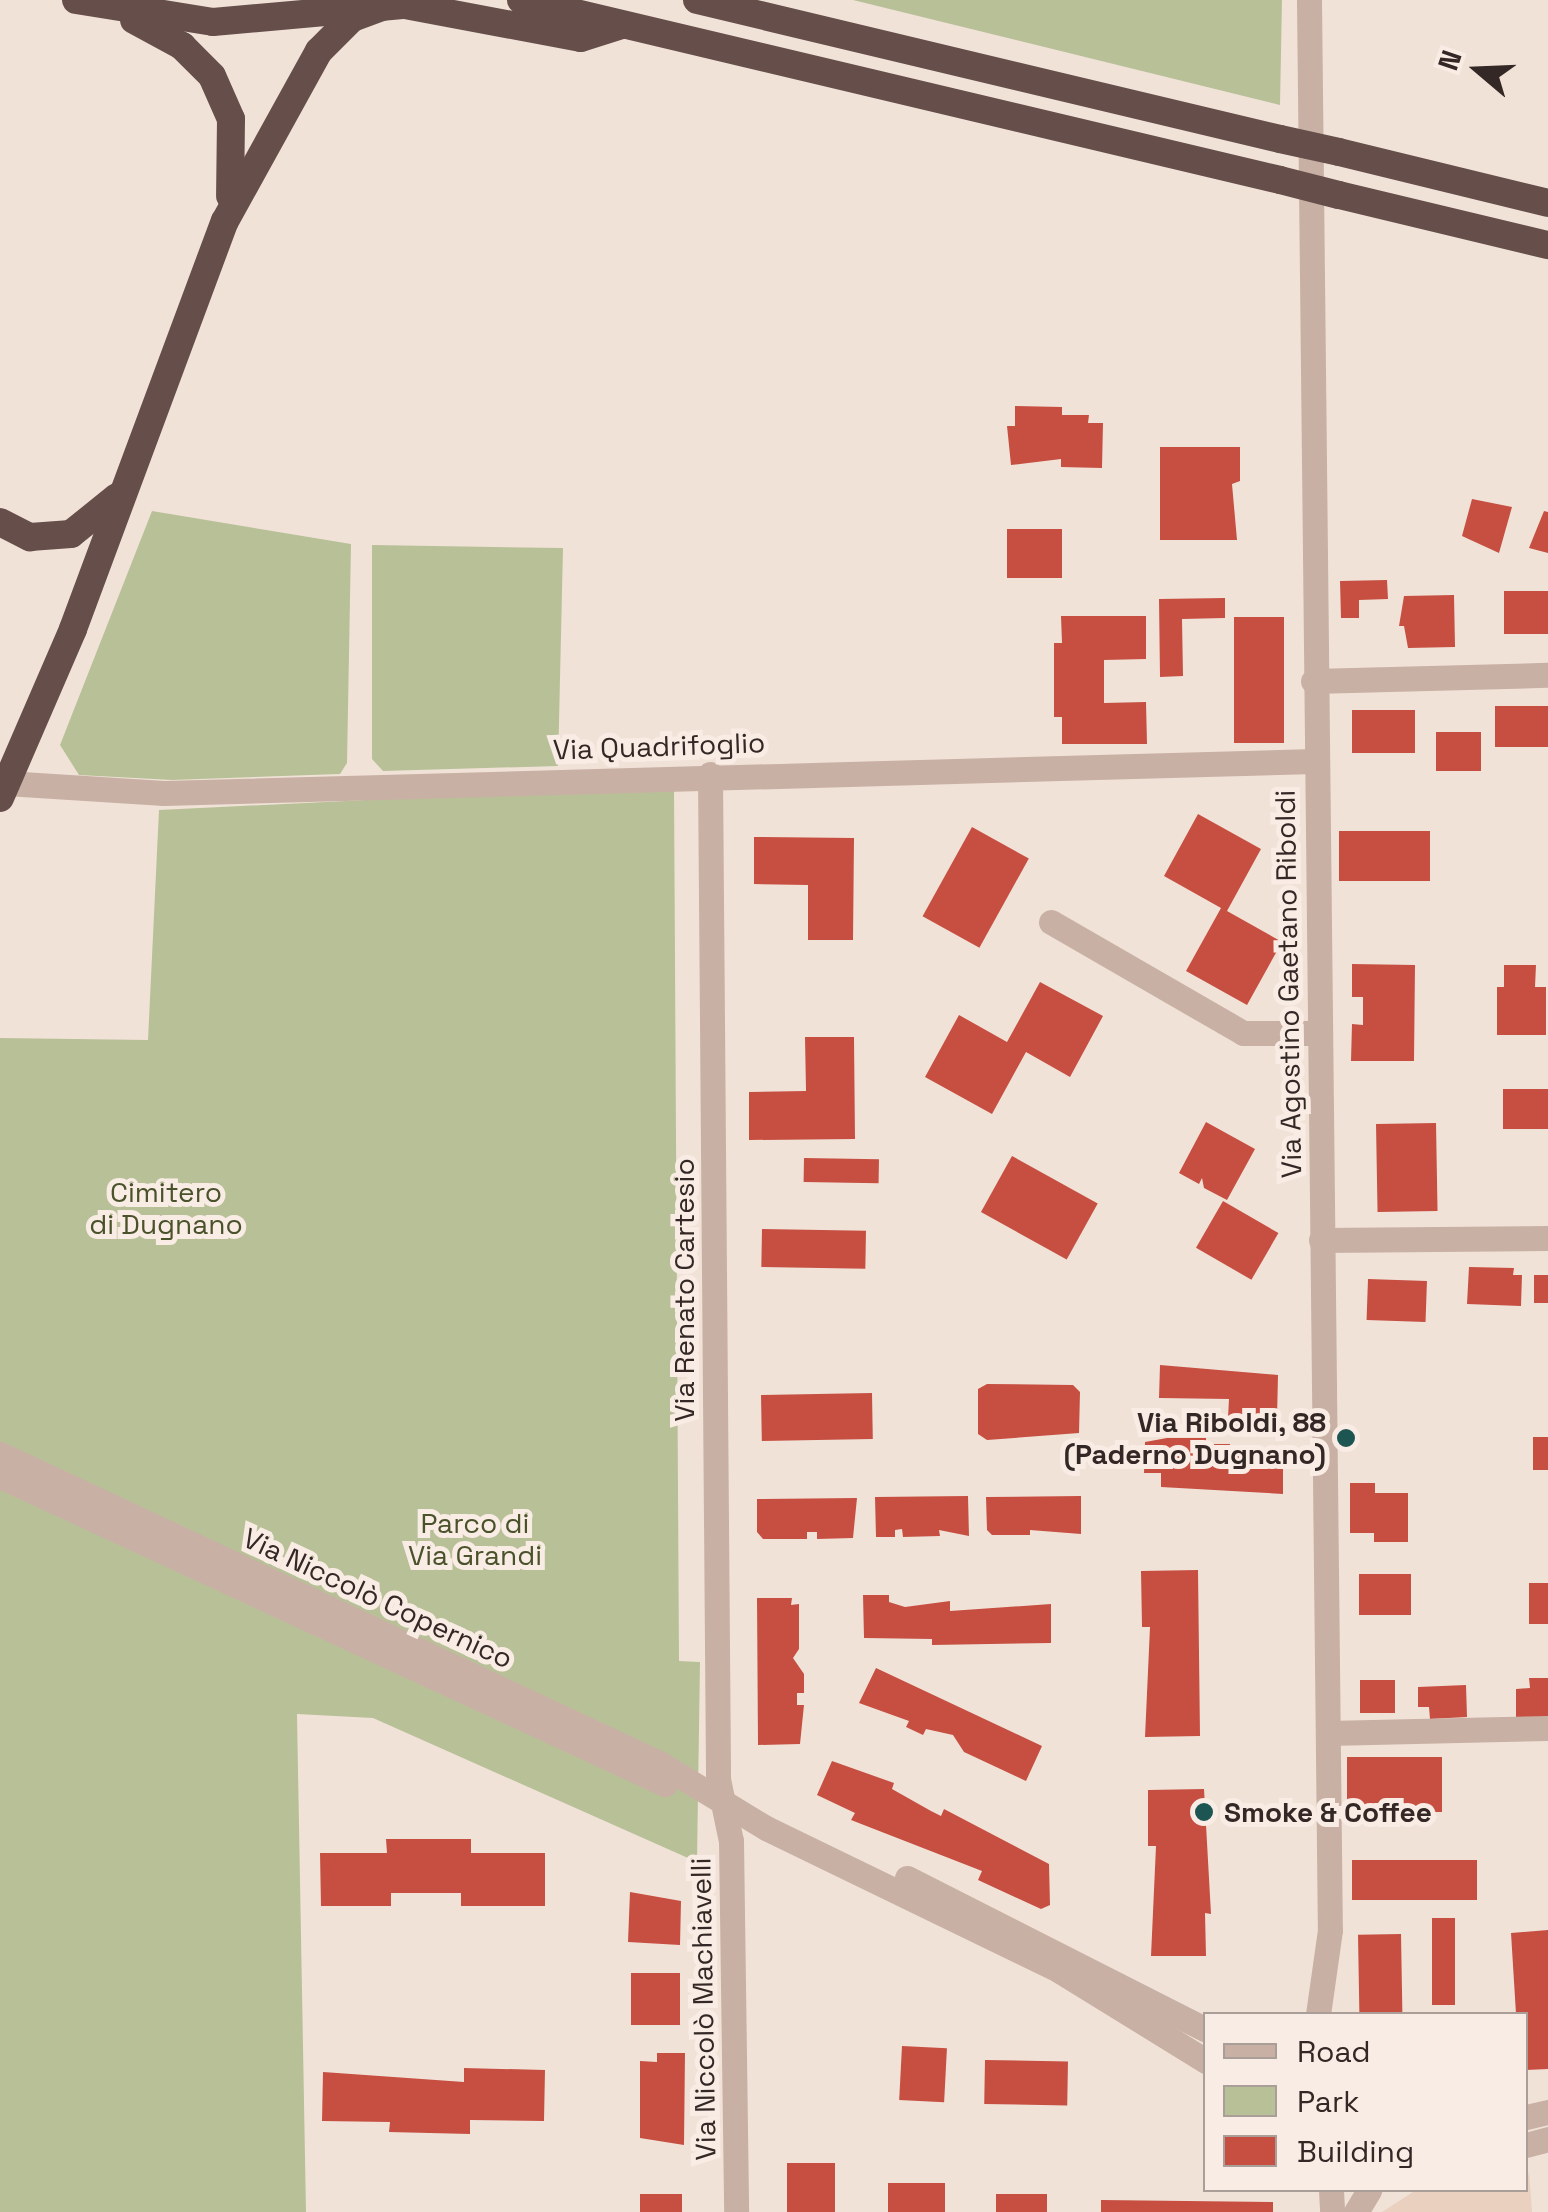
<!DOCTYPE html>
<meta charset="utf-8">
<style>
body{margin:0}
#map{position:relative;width:1548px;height:2212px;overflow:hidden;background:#f1e2d8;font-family:"Space Grotesk",sans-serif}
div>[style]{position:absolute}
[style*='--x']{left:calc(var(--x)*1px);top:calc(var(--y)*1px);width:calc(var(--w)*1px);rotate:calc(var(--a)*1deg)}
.green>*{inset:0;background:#b8c098}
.plaza>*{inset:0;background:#e9d0bf}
.building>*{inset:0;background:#c64f41;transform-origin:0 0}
.minor>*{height:25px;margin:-12.5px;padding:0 12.5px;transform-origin:12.5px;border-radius:12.5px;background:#c9b0a4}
.tertiary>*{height:25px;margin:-12.5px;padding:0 12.5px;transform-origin:12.5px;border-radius:12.5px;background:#c9b0a4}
.trunk>*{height:28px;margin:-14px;padding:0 14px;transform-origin:14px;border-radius:14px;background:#664f4a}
.trunk-bridge>*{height:28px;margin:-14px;padding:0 14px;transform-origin:14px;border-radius:14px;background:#664f4a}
.dots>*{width:28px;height:28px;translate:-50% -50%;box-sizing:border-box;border:5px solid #f9ece4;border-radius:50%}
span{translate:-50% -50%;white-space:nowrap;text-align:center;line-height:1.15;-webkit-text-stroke:10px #f9ece4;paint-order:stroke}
.street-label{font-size:28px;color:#342826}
.park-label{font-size:28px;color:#49522a}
.poi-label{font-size:28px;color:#342826;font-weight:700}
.right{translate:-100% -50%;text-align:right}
.left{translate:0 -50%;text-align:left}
.legend{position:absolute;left:1203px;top:2012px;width:325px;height:180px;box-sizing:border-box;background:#f9ece4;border:2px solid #aa9e98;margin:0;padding:12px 18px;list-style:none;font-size:30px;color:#342826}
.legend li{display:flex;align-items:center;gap:20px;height:50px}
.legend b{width:50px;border:2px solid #aa9e98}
.north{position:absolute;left:1428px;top:20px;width:100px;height:100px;-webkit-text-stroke:8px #f9ece4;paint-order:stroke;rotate:289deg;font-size:28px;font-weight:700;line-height:40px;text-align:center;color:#342826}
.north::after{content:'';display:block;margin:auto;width:35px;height:45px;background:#342826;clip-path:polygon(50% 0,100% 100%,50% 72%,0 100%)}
</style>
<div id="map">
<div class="green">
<i style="clip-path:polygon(853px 0,1282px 0,1280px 105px)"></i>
<i style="clip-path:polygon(152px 511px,351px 544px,347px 763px,340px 774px,172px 780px,79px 775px,60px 745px)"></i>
<i style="clip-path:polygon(372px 545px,563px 548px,558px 766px,383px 771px,372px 759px)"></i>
<i style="clip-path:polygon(674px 785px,679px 1661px,700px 1662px,697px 1862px,373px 1718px,297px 1714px,306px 2212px,0 2212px,0 1038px,148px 1040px,159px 810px)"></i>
</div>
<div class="plaza">
<i style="clip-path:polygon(1529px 2170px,1532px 2212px,1382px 2212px,1416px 2190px,1526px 2190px)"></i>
</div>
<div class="building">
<i style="clip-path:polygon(1015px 406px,1062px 407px,1062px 415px,1089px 415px,1088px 423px,1103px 423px,1102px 468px,1061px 467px,1061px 459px,1011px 465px,1007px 426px,1015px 426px)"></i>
<i style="clip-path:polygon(1160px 447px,1240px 447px,1240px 481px,1232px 484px,1237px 540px,1160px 540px)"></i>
<i style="clip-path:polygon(1472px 499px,1512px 507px,1499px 553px,1462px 536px)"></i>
<i style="clip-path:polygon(1544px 511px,1548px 512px,1548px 553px,1529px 548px)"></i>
<i style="left:1062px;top:529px;width:49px;height:55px;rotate:90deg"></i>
<i style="clip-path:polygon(1387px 580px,1388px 599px,1359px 600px,1359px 618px,1341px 618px,1340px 581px)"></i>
<i style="left:1504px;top:591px;width:44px;height:43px"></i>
<i style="clip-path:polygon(1454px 595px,1455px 647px,1408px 648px,1404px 626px,1399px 626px,1404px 596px)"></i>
<i style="clip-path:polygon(1225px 598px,1225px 618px,1182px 619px,1183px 676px,1160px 677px,1159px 599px)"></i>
<i style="clip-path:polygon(1061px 616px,1146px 616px,1146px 659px,1104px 660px,1104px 703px,1146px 702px,1147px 744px,1062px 744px,1062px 717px,1054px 717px,1054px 643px,1062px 643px)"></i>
<i style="left:1284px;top:617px;width:126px;height:50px;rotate:90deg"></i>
<i style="left:1495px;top:706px;width:53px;height:41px"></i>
<i style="left:1352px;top:710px;width:63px;height:43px"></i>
<i style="left:1436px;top:732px;width:45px;height:39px"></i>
<i style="clip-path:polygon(1198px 814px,1261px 849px,1227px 911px,1282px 942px,1247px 1005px,1186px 971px,1221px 908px,1164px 876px)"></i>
<i style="left:972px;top:827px;width:65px;height:102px;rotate:29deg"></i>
<i style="left:1339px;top:831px;width:91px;height:50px"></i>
<i style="clip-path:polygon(754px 837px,854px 838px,853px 940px,808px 940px,808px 885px,754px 884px)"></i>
<i style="clip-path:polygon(1352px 964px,1415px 965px,1414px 1061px,1351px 1061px,1352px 1024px,1363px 1025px,1363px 997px,1352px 997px)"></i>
<i style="clip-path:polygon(1504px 965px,1536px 965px,1535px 987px,1546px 987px,1546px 1035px,1497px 1035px,1497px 987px,1504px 987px)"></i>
<i style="clip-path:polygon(1040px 982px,1103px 1016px,1070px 1077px,1026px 1052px,992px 1114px,925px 1077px,959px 1015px,1007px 1042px)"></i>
<i style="clip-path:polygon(805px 1037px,854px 1037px,855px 1139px,749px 1140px,749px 1092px,806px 1091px)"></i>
<i style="left:1503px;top:1089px;width:45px;height:40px"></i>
<i style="clip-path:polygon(1206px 1122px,1255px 1149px,1227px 1200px,1204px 1188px,1202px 1178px,1199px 1184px,1179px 1173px)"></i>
<i style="left:1436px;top:1123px;width:88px;height:60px;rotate:89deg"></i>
<i style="left:1012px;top:1156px;width:98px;height:64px;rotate:29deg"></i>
<i style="left:804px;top:1158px;width:75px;height:24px;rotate:1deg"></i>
<i style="left:1223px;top:1201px;width:64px;height:54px;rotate:30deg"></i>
<i style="left:762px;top:1229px;width:104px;height:38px;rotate:1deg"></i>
<i style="clip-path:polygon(1469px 1267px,1514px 1268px,1513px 1275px,1522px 1275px,1521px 1306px,1467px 1304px)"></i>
<i style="left:1548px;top:1275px;width:28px;height:14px;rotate:90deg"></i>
<i style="left:1368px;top:1279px;width:59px;height:41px;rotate:2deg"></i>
<i style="clip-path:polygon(1160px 1365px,1278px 1375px,1277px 1419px,1228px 1418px,1229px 1399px,1159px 1398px)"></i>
<i style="clip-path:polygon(987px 1384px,1073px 1385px,1080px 1392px,1079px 1433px,987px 1440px,978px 1434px,978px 1389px)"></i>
<i style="left:872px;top:1393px;width:46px;height:111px;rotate:89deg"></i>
<i style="left:1533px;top:1437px;width:15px;height:33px"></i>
<i style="clip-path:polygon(1167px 1438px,1206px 1438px,1206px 1444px,1230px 1444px,1229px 1451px,1283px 1455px,1283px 1494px,1161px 1487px,1161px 1473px,1144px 1473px,1145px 1442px)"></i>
<i style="clip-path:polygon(1350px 1483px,1375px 1483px,1375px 1493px,1408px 1493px,1408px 1542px,1374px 1542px,1374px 1533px,1350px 1533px)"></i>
<i style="clip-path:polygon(968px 1496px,969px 1536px,939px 1530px,940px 1536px,903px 1537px,902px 1529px,895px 1530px,895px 1537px,876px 1537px,875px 1497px)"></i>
<i style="clip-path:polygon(1081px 1496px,1081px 1534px,1030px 1530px,1030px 1535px,992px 1535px,987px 1530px,986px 1497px)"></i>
<i style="clip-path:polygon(857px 1498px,853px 1538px,817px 1539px,817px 1532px,807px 1532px,807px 1539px,763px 1539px,757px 1532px,757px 1499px)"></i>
<i style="clip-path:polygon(1198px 1570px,1200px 1736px,1145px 1737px,1150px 1627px,1142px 1627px,1141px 1571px)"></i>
<i style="left:1359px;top:1574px;width:52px;height:41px"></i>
<i style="left:1529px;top:1583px;width:19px;height:41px"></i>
<i style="clip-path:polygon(863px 1595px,889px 1595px,889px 1602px,905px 1607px,950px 1601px,950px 1611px,1051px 1604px,1051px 1643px,932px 1645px,932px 1639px,864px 1638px)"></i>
<i style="clip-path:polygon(757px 1598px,792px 1598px,791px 1605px,799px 1604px,799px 1649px,793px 1658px,804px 1674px,804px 1693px,797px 1693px,797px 1705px,804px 1705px,800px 1744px,758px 1745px)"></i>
<i style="clip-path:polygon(876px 1668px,1042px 1746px,1026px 1781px,964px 1752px,953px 1735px,926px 1729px,923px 1735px,906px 1727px,909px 1721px,859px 1703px)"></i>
<i style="clip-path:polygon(1529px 1678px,1548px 1678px,1548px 1718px,1516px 1718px,1516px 1689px,1530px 1688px)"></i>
<i style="left:1360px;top:1680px;width:35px;height:33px"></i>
<i style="clip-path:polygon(1466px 1685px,1467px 1717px,1430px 1719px,1429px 1707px,1418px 1707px,1418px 1687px)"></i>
<i style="left:1347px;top:1757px;width:95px;height:55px"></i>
<i style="clip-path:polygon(832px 1761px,894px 1783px,892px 1789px,931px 1811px,941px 1816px,944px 1809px,1049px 1864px,1050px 1905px,1041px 1909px,978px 1880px,982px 1871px,851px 1820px,855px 1813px,817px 1795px)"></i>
<i style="clip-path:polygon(1204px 1789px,1211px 1914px,1205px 1913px,1206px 1956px,1151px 1956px,1156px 1846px,1148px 1846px,1148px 1790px)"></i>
<i style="clip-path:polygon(386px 1839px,471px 1839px,471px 1853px,545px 1853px,545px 1906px,461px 1906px,461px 1893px,391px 1893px,391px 1906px,321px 1906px,320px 1853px,387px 1853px)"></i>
<i style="left:1477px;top:1860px;width:40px;height:125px;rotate:90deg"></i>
<i style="clip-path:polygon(630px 1892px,681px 1901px,680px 1945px,628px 1942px)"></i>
<i style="left:1432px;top:1918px;width:23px;height:87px"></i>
<i style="clip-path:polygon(1548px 1930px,1548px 2069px,1526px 2070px,1526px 2014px,1516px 2014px,1511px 1933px)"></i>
<i style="left:1401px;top:1934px;width:80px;height:43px;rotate:89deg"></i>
<i style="left:631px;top:1973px;width:49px;height:52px"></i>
<i style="left:902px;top:2046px;width:45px;height:54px;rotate:3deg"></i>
<i style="clip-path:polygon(657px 2053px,685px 2053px,684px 2145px,640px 2138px,640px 2061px,657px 2062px)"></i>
<i style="left:985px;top:2060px;width:83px;height:44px;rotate:1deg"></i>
<i style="clip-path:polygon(464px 2068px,545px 2070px,544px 2121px,470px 2120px,470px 2134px,389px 2132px,390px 2122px,322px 2121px,323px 2072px,464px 2082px)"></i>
<i style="left:787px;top:2163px;width:48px;height:49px"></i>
<i style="left:888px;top:2183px;width:57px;height:29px"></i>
<i style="left:640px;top:2194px;width:42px;height:18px"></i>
<i style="left:1047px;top:2194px;width:18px;height:51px;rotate:90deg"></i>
<i style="clip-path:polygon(1101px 2200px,1273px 2202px,1273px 2212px,1101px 2212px)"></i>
</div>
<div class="minor">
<i style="--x:1309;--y:0;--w:1930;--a:89.38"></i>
<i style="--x:1330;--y:1930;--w:85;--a:98.1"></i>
<i style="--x:1313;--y:681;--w:235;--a:-1.5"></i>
<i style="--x:710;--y:774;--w:1005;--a:89.54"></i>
<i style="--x:718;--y:1779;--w:63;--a:78.2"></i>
<i style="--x:731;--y:1841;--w:371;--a:89.2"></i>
<i style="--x:6;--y:783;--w:158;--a:3.6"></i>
<i style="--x:164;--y:793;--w:1151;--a:-1.59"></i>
<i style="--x:1051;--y:922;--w:222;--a:30"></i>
<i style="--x:1243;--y:1033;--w:76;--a:0"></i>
<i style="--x:1321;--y:1240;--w:227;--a:-0.5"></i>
<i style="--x:1328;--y:1733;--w:220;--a:-1.3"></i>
<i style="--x:1331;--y:2190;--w:22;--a:87"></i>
<i style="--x:1356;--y:2212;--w:26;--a:-59"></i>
</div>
<div class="tertiary">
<i style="--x:0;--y:1454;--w:728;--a:25.12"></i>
<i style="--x:659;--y:1763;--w:125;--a:31.3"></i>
<i style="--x:766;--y:1828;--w:327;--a:25.9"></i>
<i style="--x:1060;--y:1971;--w:172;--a:31.7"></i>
<i style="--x:0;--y:1476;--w:733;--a:24.85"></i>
<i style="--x:907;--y:1878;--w:335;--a:26.9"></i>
<i style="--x:1526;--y:2117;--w:23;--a:-13"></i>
<i style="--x:1526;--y:2145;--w:23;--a:-15"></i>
</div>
<div class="trunk">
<i style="--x:76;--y:0;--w:139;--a:9.1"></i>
<i style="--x:213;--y:22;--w:193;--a:-5.1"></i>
<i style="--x:405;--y:5;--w:179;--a:10.6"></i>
<i style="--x:581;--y:38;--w:43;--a:-17.6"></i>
<i style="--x:521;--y:0;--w:780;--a:13.34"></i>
<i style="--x:697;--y:0;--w:599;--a:13.41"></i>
<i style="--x:134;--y:20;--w:55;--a:28.4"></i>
<i style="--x:182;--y:46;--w:42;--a:45"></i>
<i style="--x:212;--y:76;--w:47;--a:66.2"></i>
<i style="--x:231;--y:119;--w:77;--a:90.7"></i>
<i style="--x:1339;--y:152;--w:215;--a:13.7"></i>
<i style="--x:1339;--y:195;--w:215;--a:13.5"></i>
<i style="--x:0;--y:522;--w:34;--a:27"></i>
<i style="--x:30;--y:537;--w:41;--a:-4.2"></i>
<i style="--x:71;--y:534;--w:59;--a:-38.8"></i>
<i style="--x:0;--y:798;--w:184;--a:-66.6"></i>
<i style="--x:73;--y:629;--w:435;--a:-69.6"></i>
<i style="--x:225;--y:221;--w:194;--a:-61.1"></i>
<i style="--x:319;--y:51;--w:47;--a:-45"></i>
<i style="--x:352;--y:18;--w:33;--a:-20"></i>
</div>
<div class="trunk-bridge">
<i style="--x:1280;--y:139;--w:60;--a:12.4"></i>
<i style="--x:1280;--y:180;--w:61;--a:14.3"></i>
</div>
<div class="dots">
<i style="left:1346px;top:1438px;background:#1c5551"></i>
<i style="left:1204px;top:1812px;background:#1c5551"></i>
</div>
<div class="street-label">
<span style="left:659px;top:746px;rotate:-2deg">Via Quadrifoglio</span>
<span style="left:1288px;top:984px;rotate:-91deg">Via Agostino Gaetano Riboldi</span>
<span style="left:684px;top:1290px;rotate:-90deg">Via Renato Cartesio</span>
<span style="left:378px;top:1598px;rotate:25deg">Via Niccolò Copernico</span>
<span style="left:703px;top:2009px;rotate:-91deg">Via Niccolò Machiavelli</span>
</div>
<div class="park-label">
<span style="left:166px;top:1208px">Cimitero<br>di Dugnano</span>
<span style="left:475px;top:1539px">Parco di<br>Via Grandi</span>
</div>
<div class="poi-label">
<span class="right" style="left:1326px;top:1438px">Via Riboldi, 88<br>(Paderno Dugnano)</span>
<span class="left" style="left:1224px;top:1812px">Smoke &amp; Coffee</span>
</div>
<ul class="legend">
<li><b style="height:12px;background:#c9b0a4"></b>Road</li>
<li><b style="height:28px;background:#b8c098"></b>Park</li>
<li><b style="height:28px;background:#c64f41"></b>Building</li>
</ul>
<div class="north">N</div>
</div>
